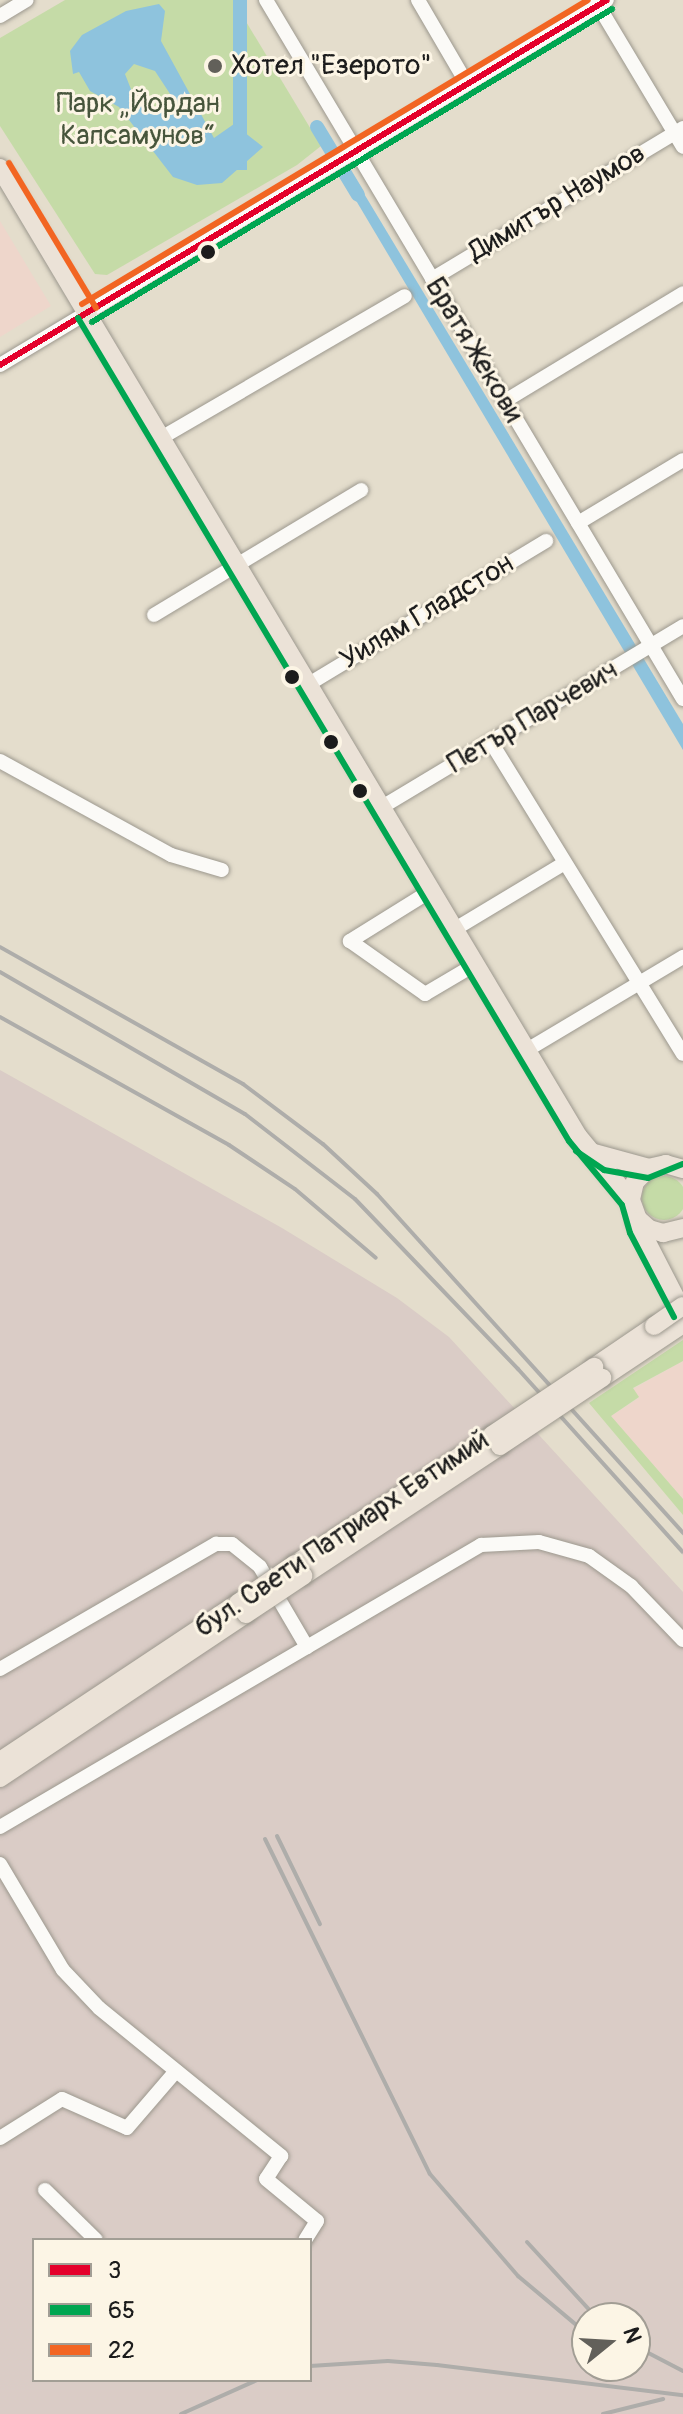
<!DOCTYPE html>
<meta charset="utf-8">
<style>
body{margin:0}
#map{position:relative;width:683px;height:2414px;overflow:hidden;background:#e4ddcc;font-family:Pangolin,sans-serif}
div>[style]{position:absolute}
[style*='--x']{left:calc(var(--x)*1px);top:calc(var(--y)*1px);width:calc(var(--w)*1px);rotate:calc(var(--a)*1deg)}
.built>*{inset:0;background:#eed6cb}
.industrial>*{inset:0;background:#daccc6}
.green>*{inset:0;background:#c5dba7}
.round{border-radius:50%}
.water>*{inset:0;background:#8ec3dd;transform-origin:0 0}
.canal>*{height:14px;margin:-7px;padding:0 7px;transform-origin:7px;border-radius:7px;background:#8ec3dd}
.roads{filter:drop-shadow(0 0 2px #9c988e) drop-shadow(0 0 2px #9c988e)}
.minor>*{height:14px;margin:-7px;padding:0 7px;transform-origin:7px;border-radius:7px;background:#fbfaf7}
.major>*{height:18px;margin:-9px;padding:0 9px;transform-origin:9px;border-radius:9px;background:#ebe2d7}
.rail>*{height:4px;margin:-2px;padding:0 2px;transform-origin:2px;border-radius:2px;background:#aeadaa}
.bridges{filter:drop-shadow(0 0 2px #9c988e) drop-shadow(0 0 2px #9c988e)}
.major-bridge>*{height:18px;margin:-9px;padding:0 9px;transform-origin:9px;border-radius:9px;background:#ebe2d7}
.bus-1>*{height:6px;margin:-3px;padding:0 3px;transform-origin:3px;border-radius:3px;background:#e4002b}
.bus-2>*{height:6px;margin:-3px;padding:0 3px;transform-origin:3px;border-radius:3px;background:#00a651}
.bus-3>*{height:6px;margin:-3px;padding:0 3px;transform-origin:3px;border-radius:3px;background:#f26522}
.dots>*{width:22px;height:22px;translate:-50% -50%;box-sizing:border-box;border:4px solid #fcf5e5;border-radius:50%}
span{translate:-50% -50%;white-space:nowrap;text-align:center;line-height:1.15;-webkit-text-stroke:6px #fcf5e5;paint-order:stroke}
.poi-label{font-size:28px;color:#1c1c1c}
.left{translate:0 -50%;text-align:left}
.park-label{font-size:28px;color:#47553c}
.street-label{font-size:28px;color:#1c1c1c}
.legend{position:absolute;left:32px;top:2238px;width:280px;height:144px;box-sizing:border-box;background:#fcf5e5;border:2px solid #a29e95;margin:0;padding:10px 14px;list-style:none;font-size:24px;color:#1c1c1c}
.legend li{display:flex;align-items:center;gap:16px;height:40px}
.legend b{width:40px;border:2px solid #a29e95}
.north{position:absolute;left:571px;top:2302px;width:80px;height:80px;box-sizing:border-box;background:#fcf5e5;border:2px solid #a29e95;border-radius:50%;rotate:72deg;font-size:22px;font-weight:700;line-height:32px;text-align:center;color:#1c1c1c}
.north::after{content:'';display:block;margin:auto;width:28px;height:36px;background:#62605a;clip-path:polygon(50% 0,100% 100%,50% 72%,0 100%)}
</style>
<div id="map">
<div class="built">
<i style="clip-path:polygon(0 221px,51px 306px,0 337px)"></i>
<i style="clip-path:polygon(683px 1361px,683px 1499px,611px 1416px,639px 1398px,633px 1389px)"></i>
</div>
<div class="industrial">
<i style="clip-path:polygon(evenodd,0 1070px,282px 1228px,397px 1298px,449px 1337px,683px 1592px,683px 2414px,0 2414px,0 1070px,34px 2240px,310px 2240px,310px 2380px,34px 2380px,34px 2240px,0 1070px,587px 2318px,635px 2318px,635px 2366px,587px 2366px,587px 2318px)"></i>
</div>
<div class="green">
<i style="clip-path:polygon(65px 0,233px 0,321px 146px,297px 165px,107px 275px,95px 274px,0 126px,0 38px)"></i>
<i class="round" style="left:642px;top:1176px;width:44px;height:44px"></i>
<i style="clip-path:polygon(683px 1340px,683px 1361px,633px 1388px,639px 1397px,611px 1416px,683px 1499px,683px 1515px,589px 1403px)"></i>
</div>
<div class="water">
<i style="left:233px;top:0;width:14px;height:170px"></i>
<i style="clip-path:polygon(evenodd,159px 4px,165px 11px,161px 41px,214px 138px,234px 124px,263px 147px,222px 183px,197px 185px,173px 177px,119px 107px,90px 91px,79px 72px,73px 74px,70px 51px,82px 35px,126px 11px,159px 4px,134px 64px,155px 71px,176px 103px,172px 115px,142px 106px,134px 97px,125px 74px,134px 64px)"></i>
<i style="clip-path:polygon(354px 177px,683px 724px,683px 750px,345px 182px)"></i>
</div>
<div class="canal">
<i style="--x:317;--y:127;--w:79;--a:58.9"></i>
</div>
<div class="roads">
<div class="minor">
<i style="--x:266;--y:0;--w:814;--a:59.18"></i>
<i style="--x:418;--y:0;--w:97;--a:59.7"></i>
<i style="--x:595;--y:0;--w:171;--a:59.1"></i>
<i style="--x:0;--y:16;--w:31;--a:-31"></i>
<i style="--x:432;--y:279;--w:293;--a:-31"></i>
<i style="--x:0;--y:365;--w:708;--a:-31.02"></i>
<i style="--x:505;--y:401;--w:208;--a:-31.2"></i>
<i style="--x:161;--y:438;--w:282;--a:-30.2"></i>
<i style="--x:578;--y:523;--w:122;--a:-31"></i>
<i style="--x:154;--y:615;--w:242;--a:-31.1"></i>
<i style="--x:309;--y:684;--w:277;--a:-31.1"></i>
<i style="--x:491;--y:742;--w:366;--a:58.4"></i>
<i style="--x:0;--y:761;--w:195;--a:28.8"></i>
<i style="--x:171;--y:855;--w:53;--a:16.4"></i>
<i style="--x:382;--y:807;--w:351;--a:-31"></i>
<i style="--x:432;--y:890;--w:97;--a:148.1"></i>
<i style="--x:350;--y:941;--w:92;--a:35.2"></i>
<i style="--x:425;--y:994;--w:59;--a:-30.5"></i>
<i style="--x:455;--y:929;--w:128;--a:-31"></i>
<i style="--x:527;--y:1050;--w:182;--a:-30.8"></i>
<i style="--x:0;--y:1669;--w:250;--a:-30.1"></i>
<i style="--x:216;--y:1544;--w:16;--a:0"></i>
<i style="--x:232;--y:1544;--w:36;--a:39"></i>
<i style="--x:260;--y:1567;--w:93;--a:59.6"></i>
<i style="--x:0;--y:1827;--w:558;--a:-30.38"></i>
<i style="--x:481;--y:1545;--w:58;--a:-3"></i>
<i style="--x:539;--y:1542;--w:52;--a:15.6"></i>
<i style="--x:589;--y:1556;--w:52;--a:35.5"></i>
<i style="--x:631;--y:1586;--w:75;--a:46.1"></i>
<i style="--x:0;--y:1864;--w:123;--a:59.3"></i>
<i style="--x:63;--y:1970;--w:52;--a:46.5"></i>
<i style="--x:99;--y:2008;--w:235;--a:39.1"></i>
<i style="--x:281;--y:2156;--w:27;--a:123"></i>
<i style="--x:266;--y:2179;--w:66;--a:39.5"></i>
<i style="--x:317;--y:2221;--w:22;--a:122"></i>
<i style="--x:0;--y:2138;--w:73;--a:-32.2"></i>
<i style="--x:62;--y:2099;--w:71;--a:24"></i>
<i style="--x:127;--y:2128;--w:75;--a:-49.3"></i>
<i style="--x:45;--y:2190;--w:71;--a:44.4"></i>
</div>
<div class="major">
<i style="--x:0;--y:168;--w:1127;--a:59.16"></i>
<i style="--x:578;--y:1136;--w:83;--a:50.4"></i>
<i style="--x:594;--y:1153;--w:57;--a:15.3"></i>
<i style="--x:683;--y:1169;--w:18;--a:-164"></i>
<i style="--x:666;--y:1164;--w:17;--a:167"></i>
<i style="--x:649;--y:1168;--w:20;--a:135"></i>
<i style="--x:635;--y:1182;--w:18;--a:103"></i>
<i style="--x:631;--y:1200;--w:20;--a:70"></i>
<i style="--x:638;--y:1219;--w:15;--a:42"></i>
<i style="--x:649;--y:1229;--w:15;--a:16"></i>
<i style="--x:663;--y:1233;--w:21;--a:-14"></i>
<i style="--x:636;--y:1221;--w:102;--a:62.7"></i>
<i style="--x:594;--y:1367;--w:73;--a:-34.3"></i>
<i style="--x:602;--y:1378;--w:97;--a:-33.7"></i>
<i style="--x:295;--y:1564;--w:235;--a:-33.2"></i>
<i style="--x:303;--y:1576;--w:236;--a:-33.4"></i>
<i style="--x:0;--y:1761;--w:286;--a:-33.6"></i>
<i style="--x:0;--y:1778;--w:296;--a:-33.7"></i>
</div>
</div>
<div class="rail">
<i style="--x:0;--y:947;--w:279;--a:29.4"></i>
<i style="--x:243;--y:1084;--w:100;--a:36.9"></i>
<i style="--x:323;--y:1144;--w:74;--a:42.8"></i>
<i style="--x:377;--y:1194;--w:457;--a:47.9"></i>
<i style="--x:0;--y:972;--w:283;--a:30.1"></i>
<i style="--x:245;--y:1114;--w:139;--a:37.7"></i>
<i style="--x:355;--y:1199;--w:236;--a:46.2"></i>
<i style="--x:518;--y:1369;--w:246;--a:48"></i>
<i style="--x:0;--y:1017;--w:262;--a:29.2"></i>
<i style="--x:229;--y:1145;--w:79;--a:33.7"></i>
<i style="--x:295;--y:1189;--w:106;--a:40.4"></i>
<i style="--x:277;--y:1836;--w:98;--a:64"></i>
<i style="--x:265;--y:1839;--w:373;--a:63.8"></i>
<i style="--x:430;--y:2174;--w:135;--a:49.2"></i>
<i style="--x:518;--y:2276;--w:90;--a:40"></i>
<i style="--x:527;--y:2242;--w:103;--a:47.4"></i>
<i style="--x:635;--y:2346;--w:54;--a:27.5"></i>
<i style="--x:310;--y:2366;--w:78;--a:-3.7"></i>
<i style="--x:388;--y:2361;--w:49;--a:4.7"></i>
<i style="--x:437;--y:2365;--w:248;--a:7"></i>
<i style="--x:181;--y:2414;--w:83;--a:-24.1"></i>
<i style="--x:603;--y:2414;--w:62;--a:-14"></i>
</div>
<div class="bridges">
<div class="major-bridge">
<i style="--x:654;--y:1326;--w:35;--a:-35"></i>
<i style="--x:492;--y:1435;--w:123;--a:-33.7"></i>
<i style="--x:500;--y:1446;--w:123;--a:-33.7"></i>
<i style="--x:238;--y:1603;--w:69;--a:-34.4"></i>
<i style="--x:246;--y:1614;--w:69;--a:-33.7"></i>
</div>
</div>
<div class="bus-1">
<i style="--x:0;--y:365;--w:708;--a:-31.02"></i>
</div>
<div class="bus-2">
<i style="--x:78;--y:318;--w:958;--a:59.18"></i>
<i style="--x:569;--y:1141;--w:83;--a:50.4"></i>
<i style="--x:622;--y:1205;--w:29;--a:74"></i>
<i style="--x:630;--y:1233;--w:95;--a:62.4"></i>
<i style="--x:92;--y:322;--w:607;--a:-31.04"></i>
<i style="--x:576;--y:1151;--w:34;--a:34"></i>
<i style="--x:604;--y:1170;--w:45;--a:10.3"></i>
<i style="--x:648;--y:1178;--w:38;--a:-22"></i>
</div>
<div class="bus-3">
<i style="--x:9;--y:163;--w:169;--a:59"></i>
<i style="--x:82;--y:304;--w:590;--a:-31"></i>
</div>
<div class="dots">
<i style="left:215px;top:66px;background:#62605a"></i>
<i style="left:208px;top:252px;background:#1c1c1c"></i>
<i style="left:292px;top:677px;background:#1c1c1c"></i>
<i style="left:331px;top:742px;background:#1c1c1c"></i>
<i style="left:360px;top:791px;background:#1c1c1c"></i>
</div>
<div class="poi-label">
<span class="left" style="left:231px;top:66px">Хотел "Езерото"</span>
</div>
<div class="park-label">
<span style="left:138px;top:120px">Парк „Йордан<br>Капсамунов“</span>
</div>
<div class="street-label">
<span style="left:557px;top:203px;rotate:-31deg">Димитър Наумов</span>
<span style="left:474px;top:350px;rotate:59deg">Братя Жекови</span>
<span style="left:427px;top:612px;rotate:-31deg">Уилям Гладстон</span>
<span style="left:533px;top:717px;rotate:-31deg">Петър Парчевич</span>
<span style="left:342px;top:1534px;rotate:-34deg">бул. Свети Патриарх Евтимий</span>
</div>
<ul class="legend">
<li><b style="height:10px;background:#e4002b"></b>3</li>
<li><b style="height:10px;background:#00a651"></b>65</li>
<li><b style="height:10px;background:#f26522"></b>22</li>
</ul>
<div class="north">N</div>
</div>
